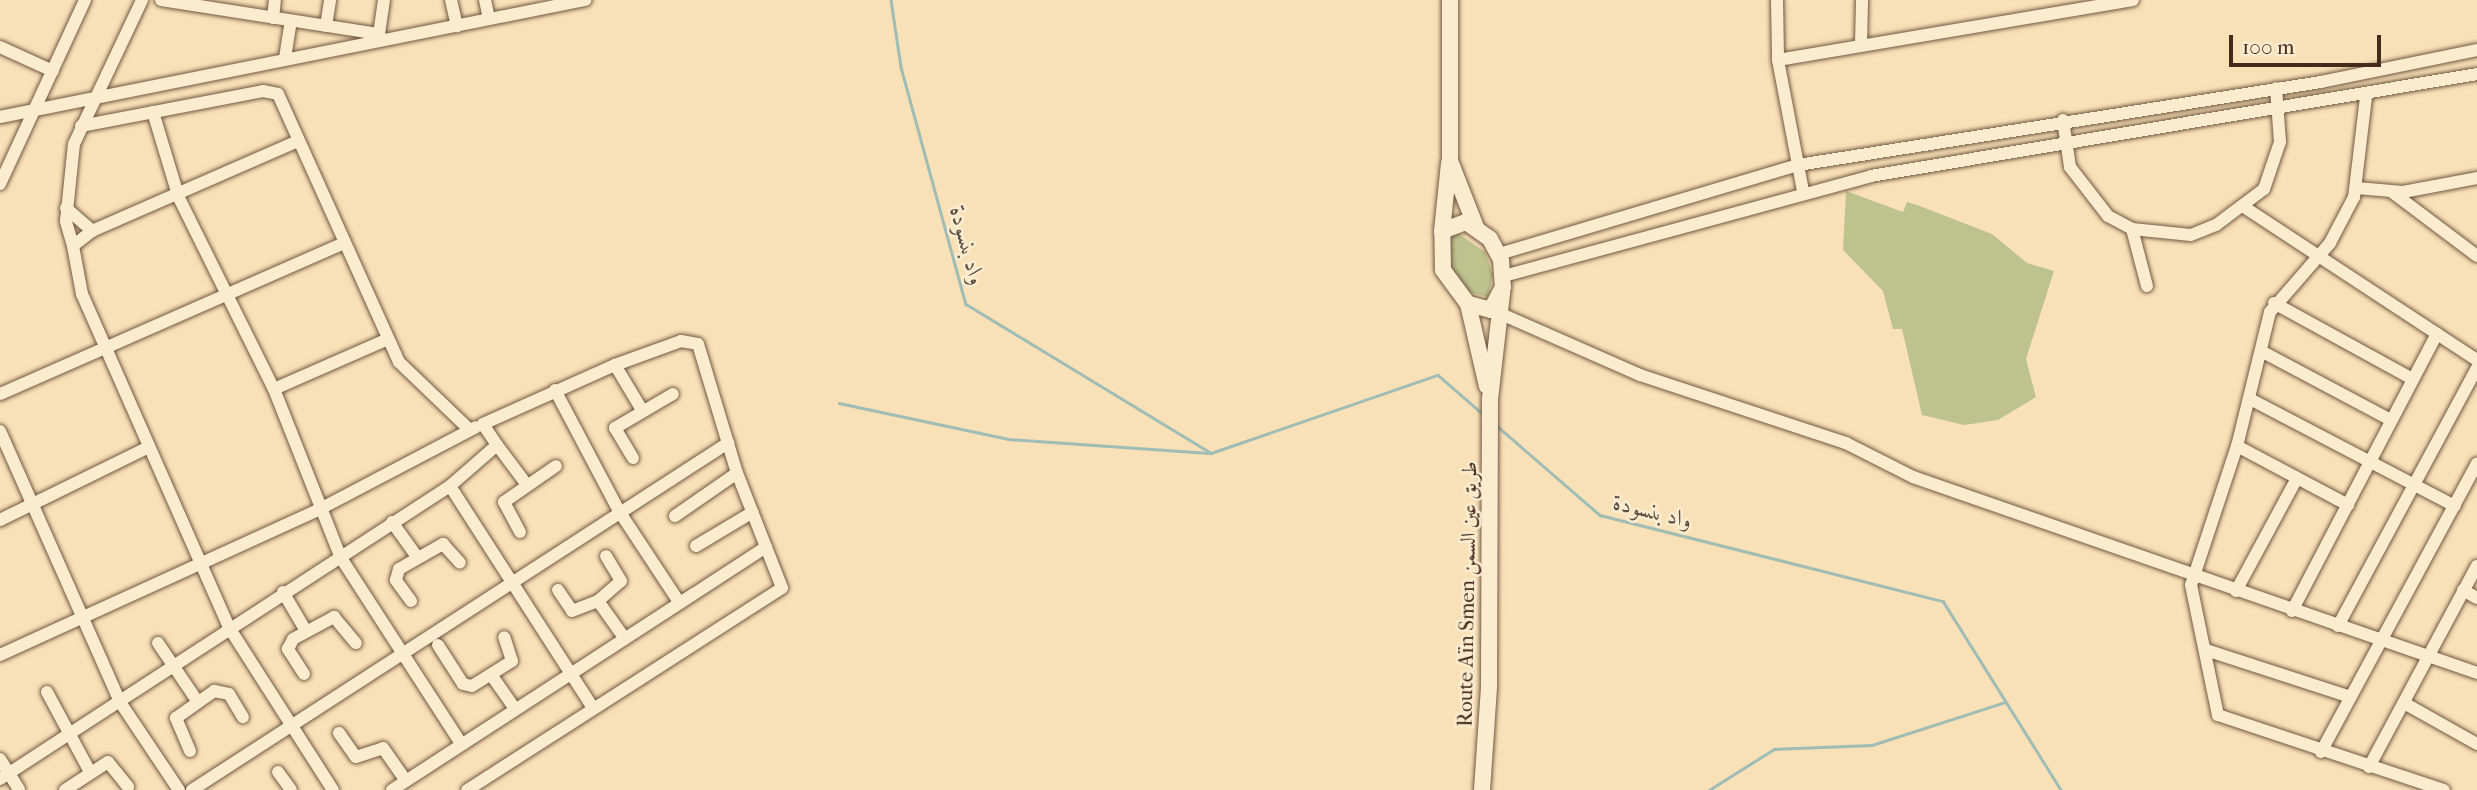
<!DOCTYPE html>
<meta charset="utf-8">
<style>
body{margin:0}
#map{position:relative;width:2477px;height:790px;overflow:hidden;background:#f9e1b7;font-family:"IM FELL French Canon",Amiri,serif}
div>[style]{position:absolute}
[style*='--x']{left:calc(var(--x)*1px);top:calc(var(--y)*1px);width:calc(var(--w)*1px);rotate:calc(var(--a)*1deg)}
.green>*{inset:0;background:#bec38e}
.stream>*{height:2.5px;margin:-1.25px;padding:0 1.25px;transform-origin:1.25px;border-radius:1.25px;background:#9fbcb5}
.roads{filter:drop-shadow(0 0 2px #715842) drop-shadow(0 0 2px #715842)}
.minor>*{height:12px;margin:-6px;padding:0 6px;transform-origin:6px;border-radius:6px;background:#fbecd0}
.tertiary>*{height:16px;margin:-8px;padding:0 8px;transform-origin:8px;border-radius:8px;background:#fbecd0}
span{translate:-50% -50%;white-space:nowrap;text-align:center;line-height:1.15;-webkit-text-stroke:5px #fbecd0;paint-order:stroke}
.street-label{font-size:21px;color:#442b1b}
.water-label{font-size:23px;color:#5b4f42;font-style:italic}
.scale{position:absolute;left:2229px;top:35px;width:152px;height:32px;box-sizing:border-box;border:4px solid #442b1b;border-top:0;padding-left:9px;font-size:21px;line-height:24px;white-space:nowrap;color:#442b1b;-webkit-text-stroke:5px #fbecd0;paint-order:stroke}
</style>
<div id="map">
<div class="green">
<i style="clip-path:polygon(1846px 191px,1903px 212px,1907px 202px,1917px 205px,1992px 234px,2027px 263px,2054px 271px,2026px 359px,2036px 397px,1998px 420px,1964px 425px,1922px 415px,1902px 329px,1893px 329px,1883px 291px,1843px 250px)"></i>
<i style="clip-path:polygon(1456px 232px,1485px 252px,1493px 275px,1488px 297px,1454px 288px,1443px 236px)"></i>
</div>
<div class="stream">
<i style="--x:891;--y:0;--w:68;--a:81.5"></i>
<i style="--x:901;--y:67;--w:246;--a:74.7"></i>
<i style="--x:966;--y:304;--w:287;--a:31.3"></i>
<i style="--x:1211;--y:453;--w:240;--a:-19"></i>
<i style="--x:1438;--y:375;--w:60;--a:40.9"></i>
<i style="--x:839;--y:403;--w:173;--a:12"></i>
<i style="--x:1008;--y:439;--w:201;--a:4"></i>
<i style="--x:1496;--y:425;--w:138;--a:40.9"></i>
<i style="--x:1600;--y:515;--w:354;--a:14.1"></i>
<i style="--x:1943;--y:601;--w:223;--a:58"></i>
<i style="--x:1709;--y:790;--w:77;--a:-32.2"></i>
<i style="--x:1774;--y:749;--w:98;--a:-2.3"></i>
<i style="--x:1872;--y:745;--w:140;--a:-17.9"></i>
</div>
<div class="roads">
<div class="minor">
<i style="--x:161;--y:0;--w:221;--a:8.9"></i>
<i style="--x:451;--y:0;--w:27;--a:77"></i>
<i style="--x:485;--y:0;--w:19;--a:78"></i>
<i style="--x:1777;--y:0;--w:60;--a:89"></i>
<i style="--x:1778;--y:60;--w:133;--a:79.2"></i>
<i style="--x:273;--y:18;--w:18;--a:-84"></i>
<i style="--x:326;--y:26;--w:26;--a:-81"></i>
<i style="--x:378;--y:41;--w:41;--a:-81.7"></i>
<i style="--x:1861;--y:45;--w:45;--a:-88.7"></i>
<i style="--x:0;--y:47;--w:58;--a:24.4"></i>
<i style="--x:285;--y:58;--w:37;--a:-81"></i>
<i style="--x:1778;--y:60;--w:360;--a:-9.6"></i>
<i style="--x:2366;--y:97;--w:101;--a:96.8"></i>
<i style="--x:2354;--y:197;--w:52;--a:117.6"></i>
<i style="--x:2330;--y:243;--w:91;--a:131"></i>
<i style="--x:2270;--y:312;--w:138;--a:103.8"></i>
<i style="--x:2237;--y:446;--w:146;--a:108.3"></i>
<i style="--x:2191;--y:585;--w:133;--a:78.3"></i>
<i style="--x:2218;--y:715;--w:238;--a:18.4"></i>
<i style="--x:153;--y:112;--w:90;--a:73.2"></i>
<i style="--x:179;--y:198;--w:213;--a:63.6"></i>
<i style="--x:274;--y:389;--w:182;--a:68.4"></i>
<i style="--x:341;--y:558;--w:219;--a:57.1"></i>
<i style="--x:0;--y:117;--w:597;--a:-11.31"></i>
<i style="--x:2063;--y:120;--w:48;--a:81.5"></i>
<i style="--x:2070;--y:167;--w:62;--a:52.2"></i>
<i style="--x:2108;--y:216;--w:27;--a:28"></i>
<i style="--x:2132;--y:229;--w:59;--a:5.8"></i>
<i style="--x:2191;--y:235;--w:27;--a:-22"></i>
<i style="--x:2216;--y:225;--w:60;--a:-36.9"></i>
<i style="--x:2264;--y:189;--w:50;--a:-71.2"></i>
<i style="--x:2280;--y:142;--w:54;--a:-94.2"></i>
<i style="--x:81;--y:126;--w:185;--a:-10.9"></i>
<i style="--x:263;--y:91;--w:15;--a:11"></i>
<i style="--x:278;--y:94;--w:294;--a:65.7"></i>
<i style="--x:399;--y:362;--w:98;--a:43.8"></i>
<i style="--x:298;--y:141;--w:225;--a:156.4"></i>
<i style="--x:92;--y:231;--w:24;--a:142"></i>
<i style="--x:73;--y:246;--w:49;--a:79.4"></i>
<i style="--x:82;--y:294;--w:366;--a:66.2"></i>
<i style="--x:230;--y:629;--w:191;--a:57.4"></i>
<i style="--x:0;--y:184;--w:203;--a:-65.2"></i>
<i style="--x:2357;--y:188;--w:46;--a:5"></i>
<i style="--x:2403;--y:192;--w:75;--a:-10.7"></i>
<i style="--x:2392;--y:192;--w:106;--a:37"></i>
<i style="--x:2244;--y:207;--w:279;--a:33.3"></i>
<i style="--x:66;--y:208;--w:35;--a:41"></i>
<i style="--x:2132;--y:229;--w:59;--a:75.3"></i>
<i style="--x:73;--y:246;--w:26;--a:-106"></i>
<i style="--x:66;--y:221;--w:77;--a:-84.1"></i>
<i style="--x:74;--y:144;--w:159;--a:-64.7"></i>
<i style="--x:1499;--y:254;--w:312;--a:-16.6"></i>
<i style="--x:1798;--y:165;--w:530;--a:-9.02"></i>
<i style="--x:2321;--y:82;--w:159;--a:-11.6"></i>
<i style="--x:1504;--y:276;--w:380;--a:-15.2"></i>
<i style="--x:1871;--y:176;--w:615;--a:-9.55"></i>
<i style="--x:2274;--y:303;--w:158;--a:28.8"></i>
<i style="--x:1501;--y:314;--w:152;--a:23.7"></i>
<i style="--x:1640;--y:375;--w:217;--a:18.3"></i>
<i style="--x:1846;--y:443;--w:75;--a:26.9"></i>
<i style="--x:1913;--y:477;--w:597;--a:19.16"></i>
<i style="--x:2261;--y:351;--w:147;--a:28"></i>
<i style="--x:615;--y:365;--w:52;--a:59"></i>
<i style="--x:274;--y:389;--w:124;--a:-23.7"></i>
<i style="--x:555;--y:390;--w:137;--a:62.1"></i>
<i style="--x:619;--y:511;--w:109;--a:56.6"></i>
<i style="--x:0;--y:394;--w:373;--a:-23.7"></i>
<i style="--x:2250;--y:399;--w:231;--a:27.6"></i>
<i style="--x:0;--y:431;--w:296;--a:66.1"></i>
<i style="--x:120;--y:702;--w:106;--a:56.2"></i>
<i style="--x:497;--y:445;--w:50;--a:53.1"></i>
<i style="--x:2237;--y:446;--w:126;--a:28"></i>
<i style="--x:633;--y:458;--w:35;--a:-121"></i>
<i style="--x:615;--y:428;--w:67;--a:-30.4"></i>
<i style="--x:450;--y:486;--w:264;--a:57.2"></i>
<i style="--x:675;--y:516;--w:75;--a:-34.7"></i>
<i style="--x:0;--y:520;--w:166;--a:-26.1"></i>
<i style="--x:392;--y:522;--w:44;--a:54.2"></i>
<i style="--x:520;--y:532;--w:34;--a:-118"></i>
<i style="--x:504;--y:502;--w:63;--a:-34.7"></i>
<i style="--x:696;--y:546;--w:66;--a:-30.8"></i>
<i style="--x:558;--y:590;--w:25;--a:56"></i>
<i style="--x:572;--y:611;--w:28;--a:-21"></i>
<i style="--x:598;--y:601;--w:30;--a:-41"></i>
<i style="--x:621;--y:581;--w:29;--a:-121"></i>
<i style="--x:2463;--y:590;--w:16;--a:30"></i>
<i style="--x:2236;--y:591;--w:128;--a:-61.6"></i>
<i style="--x:283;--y:592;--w:45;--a:59.5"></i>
<i style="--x:411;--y:601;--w:26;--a:-126"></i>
<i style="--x:396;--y:580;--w:11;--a:-75"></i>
<i style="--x:399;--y:569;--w:51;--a:-29.6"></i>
<i style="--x:443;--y:544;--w:25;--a:48"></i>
<i style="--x:598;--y:601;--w:43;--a:54.5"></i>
<i style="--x:2292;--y:611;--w:313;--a:-62.4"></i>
<i style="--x:2338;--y:626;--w:293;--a:-61.7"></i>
<i style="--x:158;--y:643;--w:71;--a:55.9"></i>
<i style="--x:438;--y:645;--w:46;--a:57.3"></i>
<i style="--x:463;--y:684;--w:9;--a:13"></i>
<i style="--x:472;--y:686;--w:47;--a:-32"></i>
<i style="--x:512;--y:661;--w:25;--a:-108"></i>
<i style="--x:2206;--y:650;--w:152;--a:18"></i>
<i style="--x:0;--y:655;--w:352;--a:-24.5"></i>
<i style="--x:320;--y:509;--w:176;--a:-27.7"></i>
<i style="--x:304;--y:674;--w:30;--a:-123"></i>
<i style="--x:288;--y:649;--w:11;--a:-63"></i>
<i style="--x:293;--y:639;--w:47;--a:-28.2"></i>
<i style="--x:334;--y:617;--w:34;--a:50"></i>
<i style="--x:492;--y:676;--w:38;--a:55"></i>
<i style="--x:47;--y:692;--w:91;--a:61.7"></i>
<i style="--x:2404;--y:703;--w:84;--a:29.3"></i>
<i style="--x:339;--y:733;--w:29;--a:55"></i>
<i style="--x:356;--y:757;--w:28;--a:-18"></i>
<i style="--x:383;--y:748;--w:40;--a:55.1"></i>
<i style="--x:190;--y:751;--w:36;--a:-113"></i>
<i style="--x:176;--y:718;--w:47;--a:-35.4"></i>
<i style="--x:214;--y:691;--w:15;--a:11"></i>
<i style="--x:229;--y:694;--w:27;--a:59"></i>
<i style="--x:2321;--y:752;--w:328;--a:-61.6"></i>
<i style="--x:0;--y:759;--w:36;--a:58"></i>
<i style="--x:2369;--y:767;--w:228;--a:-61.8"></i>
<i style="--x:278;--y:772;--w:22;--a:54"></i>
<i style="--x:0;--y:779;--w:537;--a:-33.07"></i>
<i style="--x:450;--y:486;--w:62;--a:-41.1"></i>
<i style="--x:497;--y:445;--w:25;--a:-124"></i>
<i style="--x:483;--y:424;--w:145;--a:-24.1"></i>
<i style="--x:615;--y:365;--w:70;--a:-20"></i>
<i style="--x:681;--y:341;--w:17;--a:10"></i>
<i style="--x:698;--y:344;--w:135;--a:73.2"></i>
<i style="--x:737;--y:473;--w:123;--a:68.6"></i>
<i style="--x:782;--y:588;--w:374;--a:147.3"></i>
<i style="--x:65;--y:790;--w:51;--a:-33.1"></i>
<i style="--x:108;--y:762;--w:32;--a:51"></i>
<i style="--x:192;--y:790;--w:639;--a:-32.92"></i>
<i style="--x:392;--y:790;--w:446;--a:-33"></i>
</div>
<div class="tertiary">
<i style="--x:1450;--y:0;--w:161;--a:90"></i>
<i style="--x:1450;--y:161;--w:71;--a:68.5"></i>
<i style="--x:1466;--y:222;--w:29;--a:35"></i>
<i style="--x:1490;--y:239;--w:24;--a:62"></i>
<i style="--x:1501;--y:260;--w:27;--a:86"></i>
<i style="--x:1503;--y:287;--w:26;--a:118"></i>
<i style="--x:1491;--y:310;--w:24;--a:-165"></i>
<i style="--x:1468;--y:304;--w:42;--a:-126.3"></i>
<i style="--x:1443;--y:270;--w:39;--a:-91"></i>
<i style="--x:1442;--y:231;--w:26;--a:-21"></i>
<i style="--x:1442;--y:231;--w:68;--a:-84.1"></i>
<i style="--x:1468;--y:304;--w:84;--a:77"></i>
<i style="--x:1482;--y:790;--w:104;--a:-86.1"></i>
<i style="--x:1489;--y:686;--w:287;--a:-89.8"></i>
<i style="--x:1490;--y:399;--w:107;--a:-83.5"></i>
</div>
</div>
<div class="street-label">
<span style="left:1467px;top:594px;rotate:-89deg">Route Aïn Smen طريق عين السمن</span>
</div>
<div class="water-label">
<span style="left:967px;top:246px;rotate:75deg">واد بنسودة</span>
<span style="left:1653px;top:512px;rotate:14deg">واد بنسودة</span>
</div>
<div class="scale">100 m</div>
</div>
